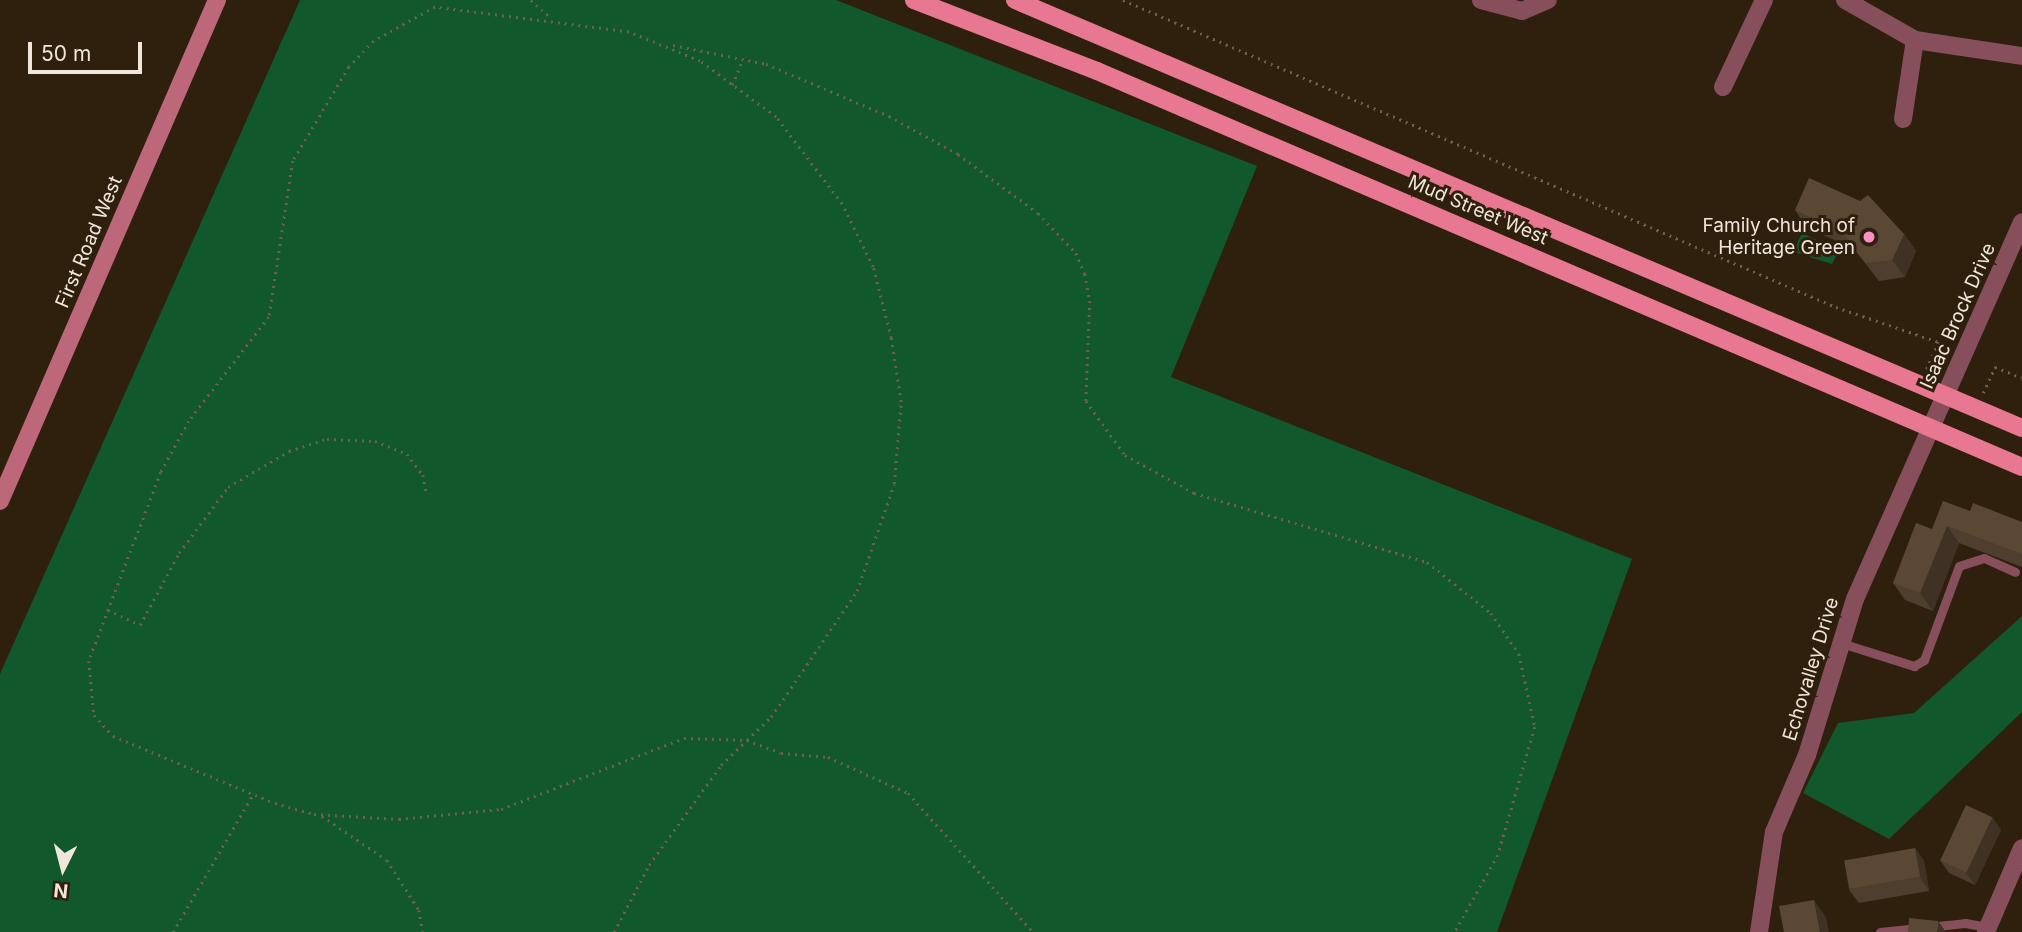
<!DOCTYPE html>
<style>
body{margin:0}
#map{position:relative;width:2022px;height:932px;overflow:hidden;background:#2f1f0d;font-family:Inter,sans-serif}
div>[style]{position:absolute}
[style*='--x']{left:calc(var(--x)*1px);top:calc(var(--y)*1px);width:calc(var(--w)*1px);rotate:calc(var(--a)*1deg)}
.green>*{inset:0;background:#11582d}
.path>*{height:2.5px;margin-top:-1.25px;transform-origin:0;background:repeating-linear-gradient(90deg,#6e5f50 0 2px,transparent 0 7px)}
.lane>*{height:9px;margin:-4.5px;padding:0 4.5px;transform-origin:4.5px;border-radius:4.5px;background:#864f5b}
.street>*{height:18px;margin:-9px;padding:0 9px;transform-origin:9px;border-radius:9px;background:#864f5b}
.secondary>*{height:18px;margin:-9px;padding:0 9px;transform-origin:9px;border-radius:9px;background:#bd677a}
.primary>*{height:18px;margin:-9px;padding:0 9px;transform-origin:9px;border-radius:9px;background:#e87892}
.wall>*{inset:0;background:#4d3e2e}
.shaded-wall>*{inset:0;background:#3f3225}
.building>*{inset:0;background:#5a4835;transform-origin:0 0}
.dots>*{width:19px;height:19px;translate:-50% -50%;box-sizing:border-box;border:4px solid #2f1f0d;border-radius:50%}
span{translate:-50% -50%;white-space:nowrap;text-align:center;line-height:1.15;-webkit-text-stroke:6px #2f1f0d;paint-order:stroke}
.street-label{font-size:19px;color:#f1e6db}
.poi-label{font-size:19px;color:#f1e6db}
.right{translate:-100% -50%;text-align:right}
.north{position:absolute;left:28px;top:834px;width:70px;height:70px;-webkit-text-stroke:5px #2f1f0d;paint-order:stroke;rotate:186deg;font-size:19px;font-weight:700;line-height:28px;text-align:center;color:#f1e6db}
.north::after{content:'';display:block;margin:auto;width:24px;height:32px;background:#f1e6db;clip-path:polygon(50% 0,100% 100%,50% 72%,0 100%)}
.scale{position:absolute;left:28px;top:42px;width:114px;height:32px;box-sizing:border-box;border:4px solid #f1e6db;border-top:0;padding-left:9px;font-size:21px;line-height:24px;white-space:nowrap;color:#f1e6db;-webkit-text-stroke:5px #2f1f0d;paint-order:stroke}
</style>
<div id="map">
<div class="green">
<i style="clip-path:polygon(300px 0,836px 0,1257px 166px,1171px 377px,1632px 559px,1497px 932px,0 932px,0 674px)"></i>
<i style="clip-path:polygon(1802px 233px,1839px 251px,1832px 264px,1793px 252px)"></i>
<i style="clip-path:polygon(2022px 616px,2022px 712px,1889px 839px,1803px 793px,1838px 723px,1914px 713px)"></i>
</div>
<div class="path">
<i style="--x:531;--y:0;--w:27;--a:42"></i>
<i style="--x:1123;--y:0;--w:776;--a:23.3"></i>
<i style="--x:1836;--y:307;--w:109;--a:18.8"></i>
<i style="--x:1939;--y:342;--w:32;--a:114"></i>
<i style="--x:673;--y:45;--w:95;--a:11.5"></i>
<i style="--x:766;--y:64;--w:134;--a:22.9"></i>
<i style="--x:889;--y:116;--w:79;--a:28.8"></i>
<i style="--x:958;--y:154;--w:99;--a:36.4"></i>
<i style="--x:1038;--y:213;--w:55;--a:46.5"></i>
<i style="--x:1076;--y:253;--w:23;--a:67"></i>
<i style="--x:1085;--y:274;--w:27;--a:80"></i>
<i style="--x:1090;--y:301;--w:100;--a:92.3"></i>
<i style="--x:1086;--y:401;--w:67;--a:54.2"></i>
<i style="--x:1125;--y:455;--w:79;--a:28.8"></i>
<i style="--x:1194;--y:493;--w:243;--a:16.5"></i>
<i style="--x:1427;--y:562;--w:82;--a:38.6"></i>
<i style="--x:1491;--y:613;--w:50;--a:55.7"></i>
<i style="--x:1519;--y:654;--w:75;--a:77.6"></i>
<i style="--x:1535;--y:727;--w:133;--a:106.1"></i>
<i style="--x:1498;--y:855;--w:88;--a:119.2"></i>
<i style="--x:732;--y:85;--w:28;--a:-67"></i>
<i style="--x:1983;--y:393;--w:29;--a:-65"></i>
<i style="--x:1995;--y:367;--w:29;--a:22"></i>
<i style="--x:108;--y:610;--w:35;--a:25"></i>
<i style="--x:140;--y:625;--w:82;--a:-61.6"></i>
<i style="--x:179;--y:553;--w:82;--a:-53.4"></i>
<i style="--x:228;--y:487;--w:71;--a:-30.5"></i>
<i style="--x:289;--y:451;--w:40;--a:-18"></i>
<i style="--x:327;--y:439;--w:48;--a:2.4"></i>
<i style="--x:375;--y:441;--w:35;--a:22"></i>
<i style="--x:407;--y:454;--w:26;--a:53"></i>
<i style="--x:423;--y:475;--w:20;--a:79"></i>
<i style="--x:322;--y:816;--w:78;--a:34.1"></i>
<i style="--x:387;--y:860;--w:59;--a:57.4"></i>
<i style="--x:419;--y:910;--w:22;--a:80"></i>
<i style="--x:173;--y:932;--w:160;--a:-59.9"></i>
<i style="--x:614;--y:932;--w:76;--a:-62.4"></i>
<i style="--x:649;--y:865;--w:123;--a:-54.2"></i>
<i style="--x:721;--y:765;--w:36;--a:-44"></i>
<i style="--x:747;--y:740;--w:33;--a:-44"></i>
<i style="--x:771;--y:717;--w:153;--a:-55.7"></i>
<i style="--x:857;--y:591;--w:113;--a:-70.9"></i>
<i style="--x:894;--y:484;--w:82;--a:-85.1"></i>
<i style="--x:901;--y:402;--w:65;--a:-98.9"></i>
<i style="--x:891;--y:338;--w:73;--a:-104.2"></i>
<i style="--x:873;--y:267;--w:70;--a:-116.2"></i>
<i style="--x:842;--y:204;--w:109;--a:-127.2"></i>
<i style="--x:776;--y:117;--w:94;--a:-143.6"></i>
<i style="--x:700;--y:61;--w:77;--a:-157.8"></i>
<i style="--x:629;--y:32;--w:196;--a:-172.7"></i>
<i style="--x:435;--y:7;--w:70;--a:150.9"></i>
<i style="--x:374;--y:41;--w:36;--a:134"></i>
<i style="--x:349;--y:67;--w:109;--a:120.8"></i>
<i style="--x:293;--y:161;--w:158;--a:98.7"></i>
<i style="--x:269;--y:317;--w:131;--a:127.6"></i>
<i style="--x:189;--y:421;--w:58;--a:118.8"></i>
<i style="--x:161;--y:472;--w:202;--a:110.9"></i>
<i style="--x:89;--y:661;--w:54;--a:84.7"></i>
<i style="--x:94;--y:715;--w:28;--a:48"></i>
<i style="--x:113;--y:736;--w:175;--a:22.5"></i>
<i style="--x:275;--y:803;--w:41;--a:15.8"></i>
<i style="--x:314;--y:814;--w:85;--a:3.4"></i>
<i style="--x:399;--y:819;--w:102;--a:-5.6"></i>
<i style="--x:501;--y:809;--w:196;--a:-21.2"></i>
<i style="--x:684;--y:738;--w:63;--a:1.8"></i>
<i style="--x:747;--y:740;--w:36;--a:21"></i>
<i style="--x:781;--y:753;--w:47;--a:4.9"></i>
<i style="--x:828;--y:757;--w:88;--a:24.2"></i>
<i style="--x:908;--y:793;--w:187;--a:48"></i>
</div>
<div class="lane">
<i style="--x:1841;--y:643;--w:77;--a:17.5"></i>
<i style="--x:1914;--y:666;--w:12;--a:-31"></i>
<i style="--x:1924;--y:660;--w:100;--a:-69.6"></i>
<i style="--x:1959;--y:566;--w:26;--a:-18"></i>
<i style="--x:1984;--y:558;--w:34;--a:24"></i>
<i style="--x:1880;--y:932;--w:85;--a:-6"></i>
<i style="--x:1965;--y:923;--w:23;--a:10"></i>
</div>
<div class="street">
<i style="--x:1481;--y:0;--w:42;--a:15"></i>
<i style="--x:1522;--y:11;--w:28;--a:-23"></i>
<i style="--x:1845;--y:0;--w:81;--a:29.7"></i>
<i style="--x:1915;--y:40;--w:108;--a:8.5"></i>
<i style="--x:1723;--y:87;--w:96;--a:-64.8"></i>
<i style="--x:1903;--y:119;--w:80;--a:-81.4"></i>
<i style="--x:1759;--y:932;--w:101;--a:-81.5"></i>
<i style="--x:1774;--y:832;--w:84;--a:-66.8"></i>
<i style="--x:1807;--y:755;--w:163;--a:-72.9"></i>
<i style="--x:1855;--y:599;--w:412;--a:-66.1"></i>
<i style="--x:1986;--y:932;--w:91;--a:-66.8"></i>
</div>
<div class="secondary">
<i style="--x:0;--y:501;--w:546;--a:-66.58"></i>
</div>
<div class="primary">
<i style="--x:914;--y:0;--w:196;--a:21.2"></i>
<i style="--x:1097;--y:71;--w:1006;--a:23.18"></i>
<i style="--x:1015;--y:0;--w:1094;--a:23.03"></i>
</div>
<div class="wall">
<i style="clip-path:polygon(1795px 210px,1904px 234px,1916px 251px,1905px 277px,1879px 281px,1853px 248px,1807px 228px)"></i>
<i style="clip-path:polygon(1970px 511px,2022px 522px,2022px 567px,1959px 543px,1933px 611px,1905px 600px,1893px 583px,1932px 529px)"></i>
<i style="clip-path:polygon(1992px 817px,2001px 830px,1975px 885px,1949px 873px,1940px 860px)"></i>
<i style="clip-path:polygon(1915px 848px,1924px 861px,1929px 891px,1859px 903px,1849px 890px)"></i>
</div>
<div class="shaded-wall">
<i style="clip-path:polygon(1904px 234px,1916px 251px,1905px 277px,1892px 260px)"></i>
<i style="clip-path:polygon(1947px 526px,1959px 543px,1933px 611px,1920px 593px)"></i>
<i style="clip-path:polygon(1992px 817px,2001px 830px,1975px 885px,1965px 872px)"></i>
<i style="clip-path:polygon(1915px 848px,1924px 861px,1929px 891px,1920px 877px)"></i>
<i style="clip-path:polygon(1814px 900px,1826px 917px,1829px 932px,1820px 932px)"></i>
<i style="clip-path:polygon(1938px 921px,1946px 932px,1937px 932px)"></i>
</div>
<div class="building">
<i style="clip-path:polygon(1809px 178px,1860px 201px,1868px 195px,1904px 234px,1892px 260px,1866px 263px,1841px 231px,1795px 210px)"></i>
<i style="clip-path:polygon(1943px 501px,1970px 511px,1973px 503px,2022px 522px,2022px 554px,1947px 526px,1920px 593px,1893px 583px,1916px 523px,1932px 529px)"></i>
<i style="left:1966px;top:805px;width:29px;height:61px;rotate:25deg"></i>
<i style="left:1915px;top:848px;width:29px;height:72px;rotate:80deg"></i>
<i style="clip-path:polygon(1814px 900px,1820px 932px,1784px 932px,1779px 906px)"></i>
<i style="clip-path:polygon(1909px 918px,1938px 921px,1937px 932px,1908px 932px)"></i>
</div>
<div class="dots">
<i style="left:1869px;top:237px;background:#fc8fc3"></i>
</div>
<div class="street-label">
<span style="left:1478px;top:210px;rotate:23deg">Mud Street West</span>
<span style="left:89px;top:242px;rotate:-67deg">First Road West</span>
<span style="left:1958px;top:316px;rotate:-66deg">Isaac Brock Drive</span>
<span style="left:1811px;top:669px;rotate:-73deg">Echovalley Drive</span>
</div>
<div class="poi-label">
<span class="right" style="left:1855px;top:237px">Family Church of<br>Heritage Green</span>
</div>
<div class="north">N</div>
<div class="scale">50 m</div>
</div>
